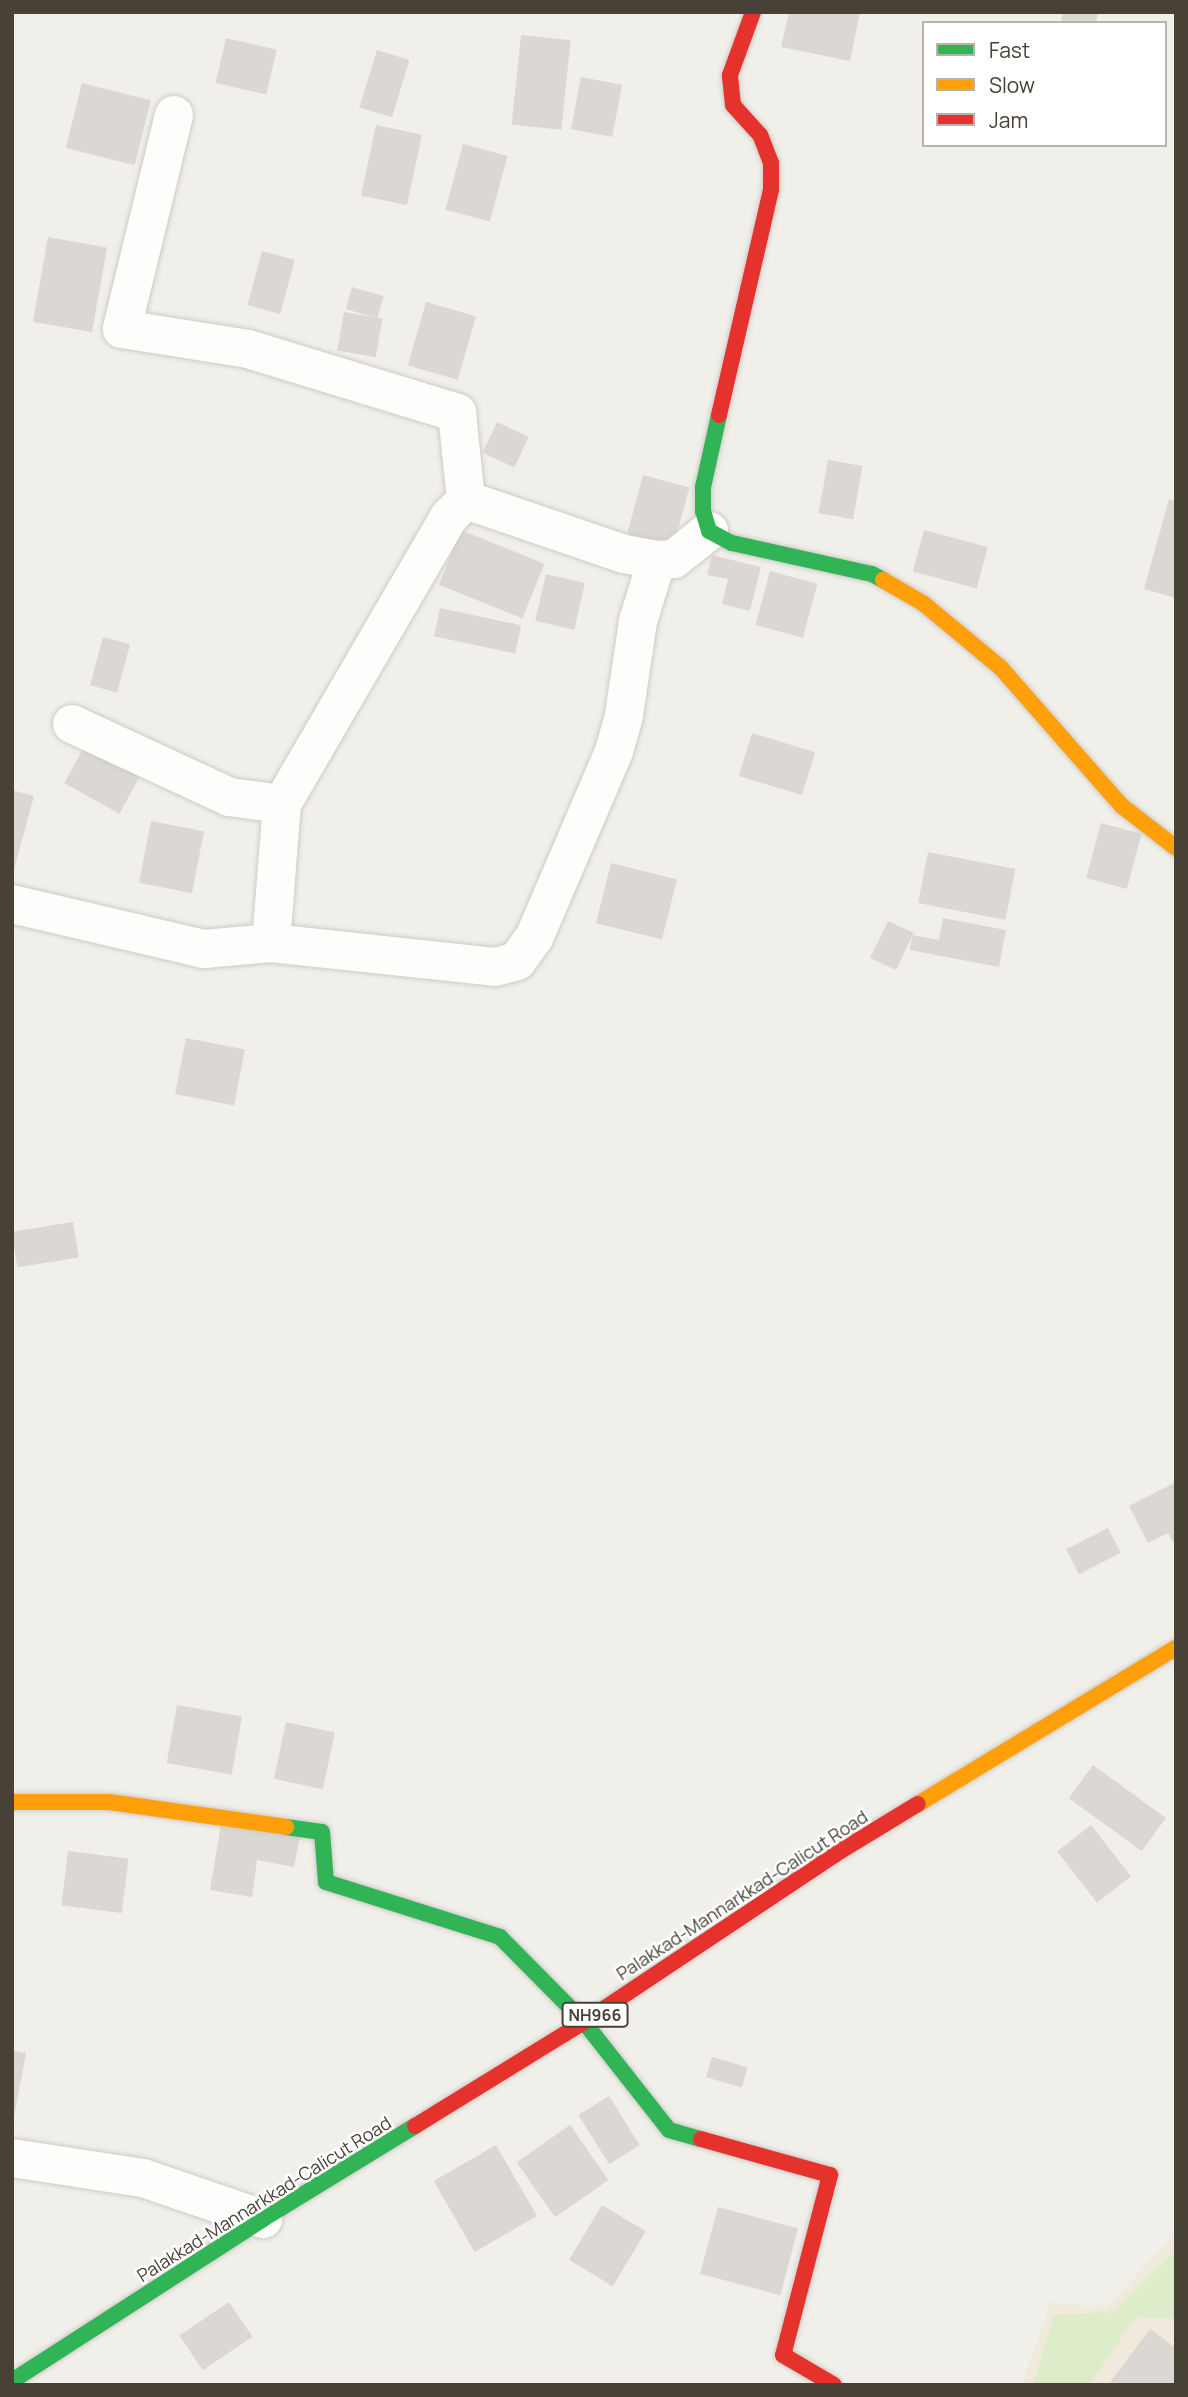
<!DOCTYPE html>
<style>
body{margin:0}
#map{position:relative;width:1188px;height:2397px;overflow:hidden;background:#f1efea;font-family:Manrope,sans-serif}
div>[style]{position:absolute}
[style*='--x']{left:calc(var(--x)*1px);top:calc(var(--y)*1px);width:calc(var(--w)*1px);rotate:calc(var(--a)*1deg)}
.education>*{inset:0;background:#efeadc}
.green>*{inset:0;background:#deedc9}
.building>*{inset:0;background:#dbd8d3;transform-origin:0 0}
.roads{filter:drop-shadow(0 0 2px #cecbc6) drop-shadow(0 0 2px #cecbc6)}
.street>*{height:38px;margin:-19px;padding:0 19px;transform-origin:19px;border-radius:19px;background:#fdfdfc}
.fast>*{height:16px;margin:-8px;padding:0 8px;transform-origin:8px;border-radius:8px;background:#30b455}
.slow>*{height:16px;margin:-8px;padding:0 8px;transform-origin:8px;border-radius:8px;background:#ff9f0a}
.jam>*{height:16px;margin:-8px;padding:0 8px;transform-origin:8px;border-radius:8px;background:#e5322d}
span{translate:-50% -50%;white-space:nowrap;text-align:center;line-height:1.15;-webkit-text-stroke:5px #fff;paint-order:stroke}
.shield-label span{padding:2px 5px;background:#fff;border:2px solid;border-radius:5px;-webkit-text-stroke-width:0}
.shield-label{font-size:16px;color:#484135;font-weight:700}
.street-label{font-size:18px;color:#484135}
.frame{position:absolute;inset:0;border:14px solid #484135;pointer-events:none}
.legend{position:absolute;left:922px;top:21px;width:245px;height:126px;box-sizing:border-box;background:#fff;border:2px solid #b6b3ae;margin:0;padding:9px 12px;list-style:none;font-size:21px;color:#484135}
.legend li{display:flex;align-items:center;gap:14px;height:35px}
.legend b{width:35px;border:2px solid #b6b3ae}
</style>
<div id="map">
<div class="education">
<i style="clip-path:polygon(1176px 2233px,1176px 2385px,1022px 2385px,1050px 2303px,1107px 2307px)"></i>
</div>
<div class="green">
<i style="clip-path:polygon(1176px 2250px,1176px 2319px,1136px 2317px,1089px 2385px,1033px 2385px,1054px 2315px,1113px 2312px)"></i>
</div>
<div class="building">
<i style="clip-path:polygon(789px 12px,860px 12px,850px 61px,781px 47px)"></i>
<i style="clip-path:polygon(1063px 12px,1093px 12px,1098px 13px,1096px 23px,1061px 23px)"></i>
<i style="left:521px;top:35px;width:50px;height:90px;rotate:6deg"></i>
<i style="left:226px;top:38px;width:52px;height:46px;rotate:13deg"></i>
<i style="left:377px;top:50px;width:34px;height:60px;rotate:17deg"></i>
<i style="left:581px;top:77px;width:42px;height:53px;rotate:11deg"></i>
<i style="left:82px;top:83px;width:71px;height:67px;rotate:14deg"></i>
<i style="left:376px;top:125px;width:47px;height:72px;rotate:12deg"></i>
<i style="left:463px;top:144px;width:46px;height:68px;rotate:15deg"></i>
<i style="left:48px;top:237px;width:60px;height:86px;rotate:10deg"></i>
<i style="left:262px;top:251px;width:34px;height:56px;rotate:15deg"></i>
<i style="left:352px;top:287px;width:33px;height:23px;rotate:16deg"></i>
<i style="left:426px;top:302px;width:52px;height:66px;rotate:16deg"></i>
<i style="left:344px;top:312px;width:39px;height:39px;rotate:10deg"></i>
<i style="left:497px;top:422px;width:35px;height:34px;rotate:25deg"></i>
<i style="left:828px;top:460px;width:35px;height:54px;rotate:10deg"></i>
<i style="left:643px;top:475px;width:48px;height:68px;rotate:15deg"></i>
<i style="clip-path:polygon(1169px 499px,1176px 501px,1176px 598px,1144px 589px)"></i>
<i style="left:461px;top:530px;width:90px;height:59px;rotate:22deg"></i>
<i style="left:924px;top:530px;width:66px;height:43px;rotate:15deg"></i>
<i style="clip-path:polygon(712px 555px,761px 567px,750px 611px,722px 604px,728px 579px,707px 575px)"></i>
<i style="left:770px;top:571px;width:49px;height:56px;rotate:15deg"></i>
<i style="left:546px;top:574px;width:40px;height:48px;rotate:13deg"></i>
<i style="left:440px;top:608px;width:83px;height:29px;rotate:12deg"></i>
<i style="left:103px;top:637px;width:28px;height:50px;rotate:15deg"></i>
<i style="left:752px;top:733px;width:66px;height:45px;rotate:17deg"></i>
<i style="left:87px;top:742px;width:63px;height:47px;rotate:29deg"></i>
<i style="clip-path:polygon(12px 790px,34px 796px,13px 873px,12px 873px)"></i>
<i style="left:151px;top:821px;width:54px;height:63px;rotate:11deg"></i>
<i style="left:1101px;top:823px;width:42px;height:57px;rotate:15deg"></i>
<i style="left:928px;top:852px;width:89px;height:52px;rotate:11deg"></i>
<i style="left:611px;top:863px;width:68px;height:62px;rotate:14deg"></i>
<i style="clip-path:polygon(943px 918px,1006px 930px,999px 967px,910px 950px,912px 936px,896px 970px,870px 958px,888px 921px,914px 933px,912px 935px,939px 940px)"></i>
<i style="left:186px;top:1038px;width:60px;height:57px;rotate:11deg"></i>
<i style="left:73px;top:1222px;width:36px;height:62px;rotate:81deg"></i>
<i style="clip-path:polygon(1176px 1482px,1176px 1548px,1168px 1533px,1148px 1543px,1129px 1506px)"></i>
<i style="left:1108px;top:1528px;width:28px;height:47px;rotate:63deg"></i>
<i style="left:177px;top:1705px;width:66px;height:59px;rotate:10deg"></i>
<i style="left:286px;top:1722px;width:50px;height:58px;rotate:12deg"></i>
<i style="left:1093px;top:1765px;width:90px;height:41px;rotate:36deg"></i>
<i style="clip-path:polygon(222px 1818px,301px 1831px,294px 1867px,257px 1860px,252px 1897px,210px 1890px)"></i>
<i style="left:1091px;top:1825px;width:65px;height:43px;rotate:52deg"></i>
<i style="left:68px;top:1851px;width:61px;height:55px;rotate:7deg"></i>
<i style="clip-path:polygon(12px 2050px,26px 2053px,14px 2117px,12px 2117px)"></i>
<i style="left:712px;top:2057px;width:37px;height:21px;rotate:16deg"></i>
<i style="left:609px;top:2096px;width:58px;height:36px;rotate:58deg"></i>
<i style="left:570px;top:2125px;width:67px;height:65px;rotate:55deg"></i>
<i style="left:496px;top:2145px;width:82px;height:72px;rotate:60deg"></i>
<i style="left:602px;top:2205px;width:51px;height:64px;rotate:31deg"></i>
<i style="left:718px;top:2207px;width:83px;height:69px;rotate:15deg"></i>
<i style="left:229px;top:2302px;width:42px;height:60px;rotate:56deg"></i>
<i style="clip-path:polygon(1150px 2329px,1176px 2348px,1176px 2385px,1108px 2385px)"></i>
</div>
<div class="roads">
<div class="street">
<i style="--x:174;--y:115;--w:220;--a:103.7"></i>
<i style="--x:122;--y:329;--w:128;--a:9"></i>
<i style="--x:248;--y:349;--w:219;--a:17"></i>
<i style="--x:457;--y:413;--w:87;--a:84.1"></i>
<i style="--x:72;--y:724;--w:173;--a:24.9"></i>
<i style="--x:229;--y:797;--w:53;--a:7.5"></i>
<i style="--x:12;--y:904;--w:197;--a:13.2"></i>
<i style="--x:204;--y:949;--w:67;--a:-5.1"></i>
<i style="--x:271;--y:943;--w:225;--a:6.1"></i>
<i style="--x:495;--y:967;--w:23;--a:-15"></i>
<i style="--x:517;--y:961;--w:29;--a:-54"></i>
<i style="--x:534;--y:938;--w:203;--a:-66.8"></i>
<i style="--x:614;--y:751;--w:37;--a:-74"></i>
<i style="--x:624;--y:715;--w:95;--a:-81.5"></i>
<i style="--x:638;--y:621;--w:64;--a:-72.7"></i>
<i style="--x:271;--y:943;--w:139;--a:-85.5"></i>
<i style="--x:282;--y:804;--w:332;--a:-59.8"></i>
<i style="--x:449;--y:517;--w:24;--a:-45"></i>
<i style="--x:466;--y:500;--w:167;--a:18.9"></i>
<i style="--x:624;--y:554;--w:34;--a:10"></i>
<i style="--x:657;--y:560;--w:17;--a:-3"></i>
<i style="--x:674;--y:559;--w:45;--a:-38.7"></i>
<i style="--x:12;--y:2158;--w:133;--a:8.7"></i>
<i style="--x:143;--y:2178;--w:127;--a:18.9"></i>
</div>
<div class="fast">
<i style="--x:719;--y:415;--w:74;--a:102.5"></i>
<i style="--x:703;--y:487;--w:24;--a:90"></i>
<i style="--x:703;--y:511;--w:21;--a:73"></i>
<i style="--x:709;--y:531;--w:26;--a:28"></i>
<i style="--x:732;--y:543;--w:143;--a:12.5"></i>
<i style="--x:872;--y:574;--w:13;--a:29"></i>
<i style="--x:286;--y:1827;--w:36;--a:8"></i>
<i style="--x:322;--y:1832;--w:50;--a:85.4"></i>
<i style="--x:326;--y:1882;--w:182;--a:17.5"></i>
<i style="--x:500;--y:1937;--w:120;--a:45.3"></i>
<i style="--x:584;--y:2022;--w:137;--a:51.8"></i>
<i style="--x:669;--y:2130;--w:33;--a:16"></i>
<i style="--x:12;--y:2381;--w:299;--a:-32.8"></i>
<i style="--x:263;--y:2219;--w:178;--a:-31.5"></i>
</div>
<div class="slow">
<i style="--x:883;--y:580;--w:48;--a:30.3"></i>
<i style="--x:924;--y:604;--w:100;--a:39.7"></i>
<i style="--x:1001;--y:668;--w:184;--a:48.8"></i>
<i style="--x:1122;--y:806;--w:68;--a:37.9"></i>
<i style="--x:12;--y:1802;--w:97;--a:0"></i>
<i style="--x:109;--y:1802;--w:179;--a:8"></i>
<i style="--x:918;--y:1804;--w:301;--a:-31.2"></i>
</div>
<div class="jam">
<i style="--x:719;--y:415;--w:231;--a:-77"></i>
<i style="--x:771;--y:190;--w:27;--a:-90"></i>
<i style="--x:771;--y:163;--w:30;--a:-111"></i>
<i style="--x:760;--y:135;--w:40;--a:-132"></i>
<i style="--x:733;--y:105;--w:30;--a:-96"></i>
<i style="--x:730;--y:75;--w:67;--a:-69.9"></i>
<i style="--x:415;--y:2126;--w:198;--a:-31.6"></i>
<i style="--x:584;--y:2022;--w:301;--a:-33.7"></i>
<i style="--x:834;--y:1855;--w:98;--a:-31.3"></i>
<i style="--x:701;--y:2139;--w:134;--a:15.6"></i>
<i style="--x:830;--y:2175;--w:186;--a:104.6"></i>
<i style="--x:783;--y:2355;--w:59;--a:30.5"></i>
</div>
</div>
<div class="shield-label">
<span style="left:595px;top:2015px">NH966</span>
</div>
<div class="street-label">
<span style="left:742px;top:1895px;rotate:-33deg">Palakkad-Mannarkkad-Calicut Road</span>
<span style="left:264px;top:2199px;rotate:-32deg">Palakkad-Mannarkkad-Calicut Road</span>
</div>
<div class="frame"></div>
<ul class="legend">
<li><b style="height:9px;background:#30b455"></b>Fast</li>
<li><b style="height:9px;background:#ff9f0a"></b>Slow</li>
<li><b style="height:9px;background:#e5322d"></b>Jam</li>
</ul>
</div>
